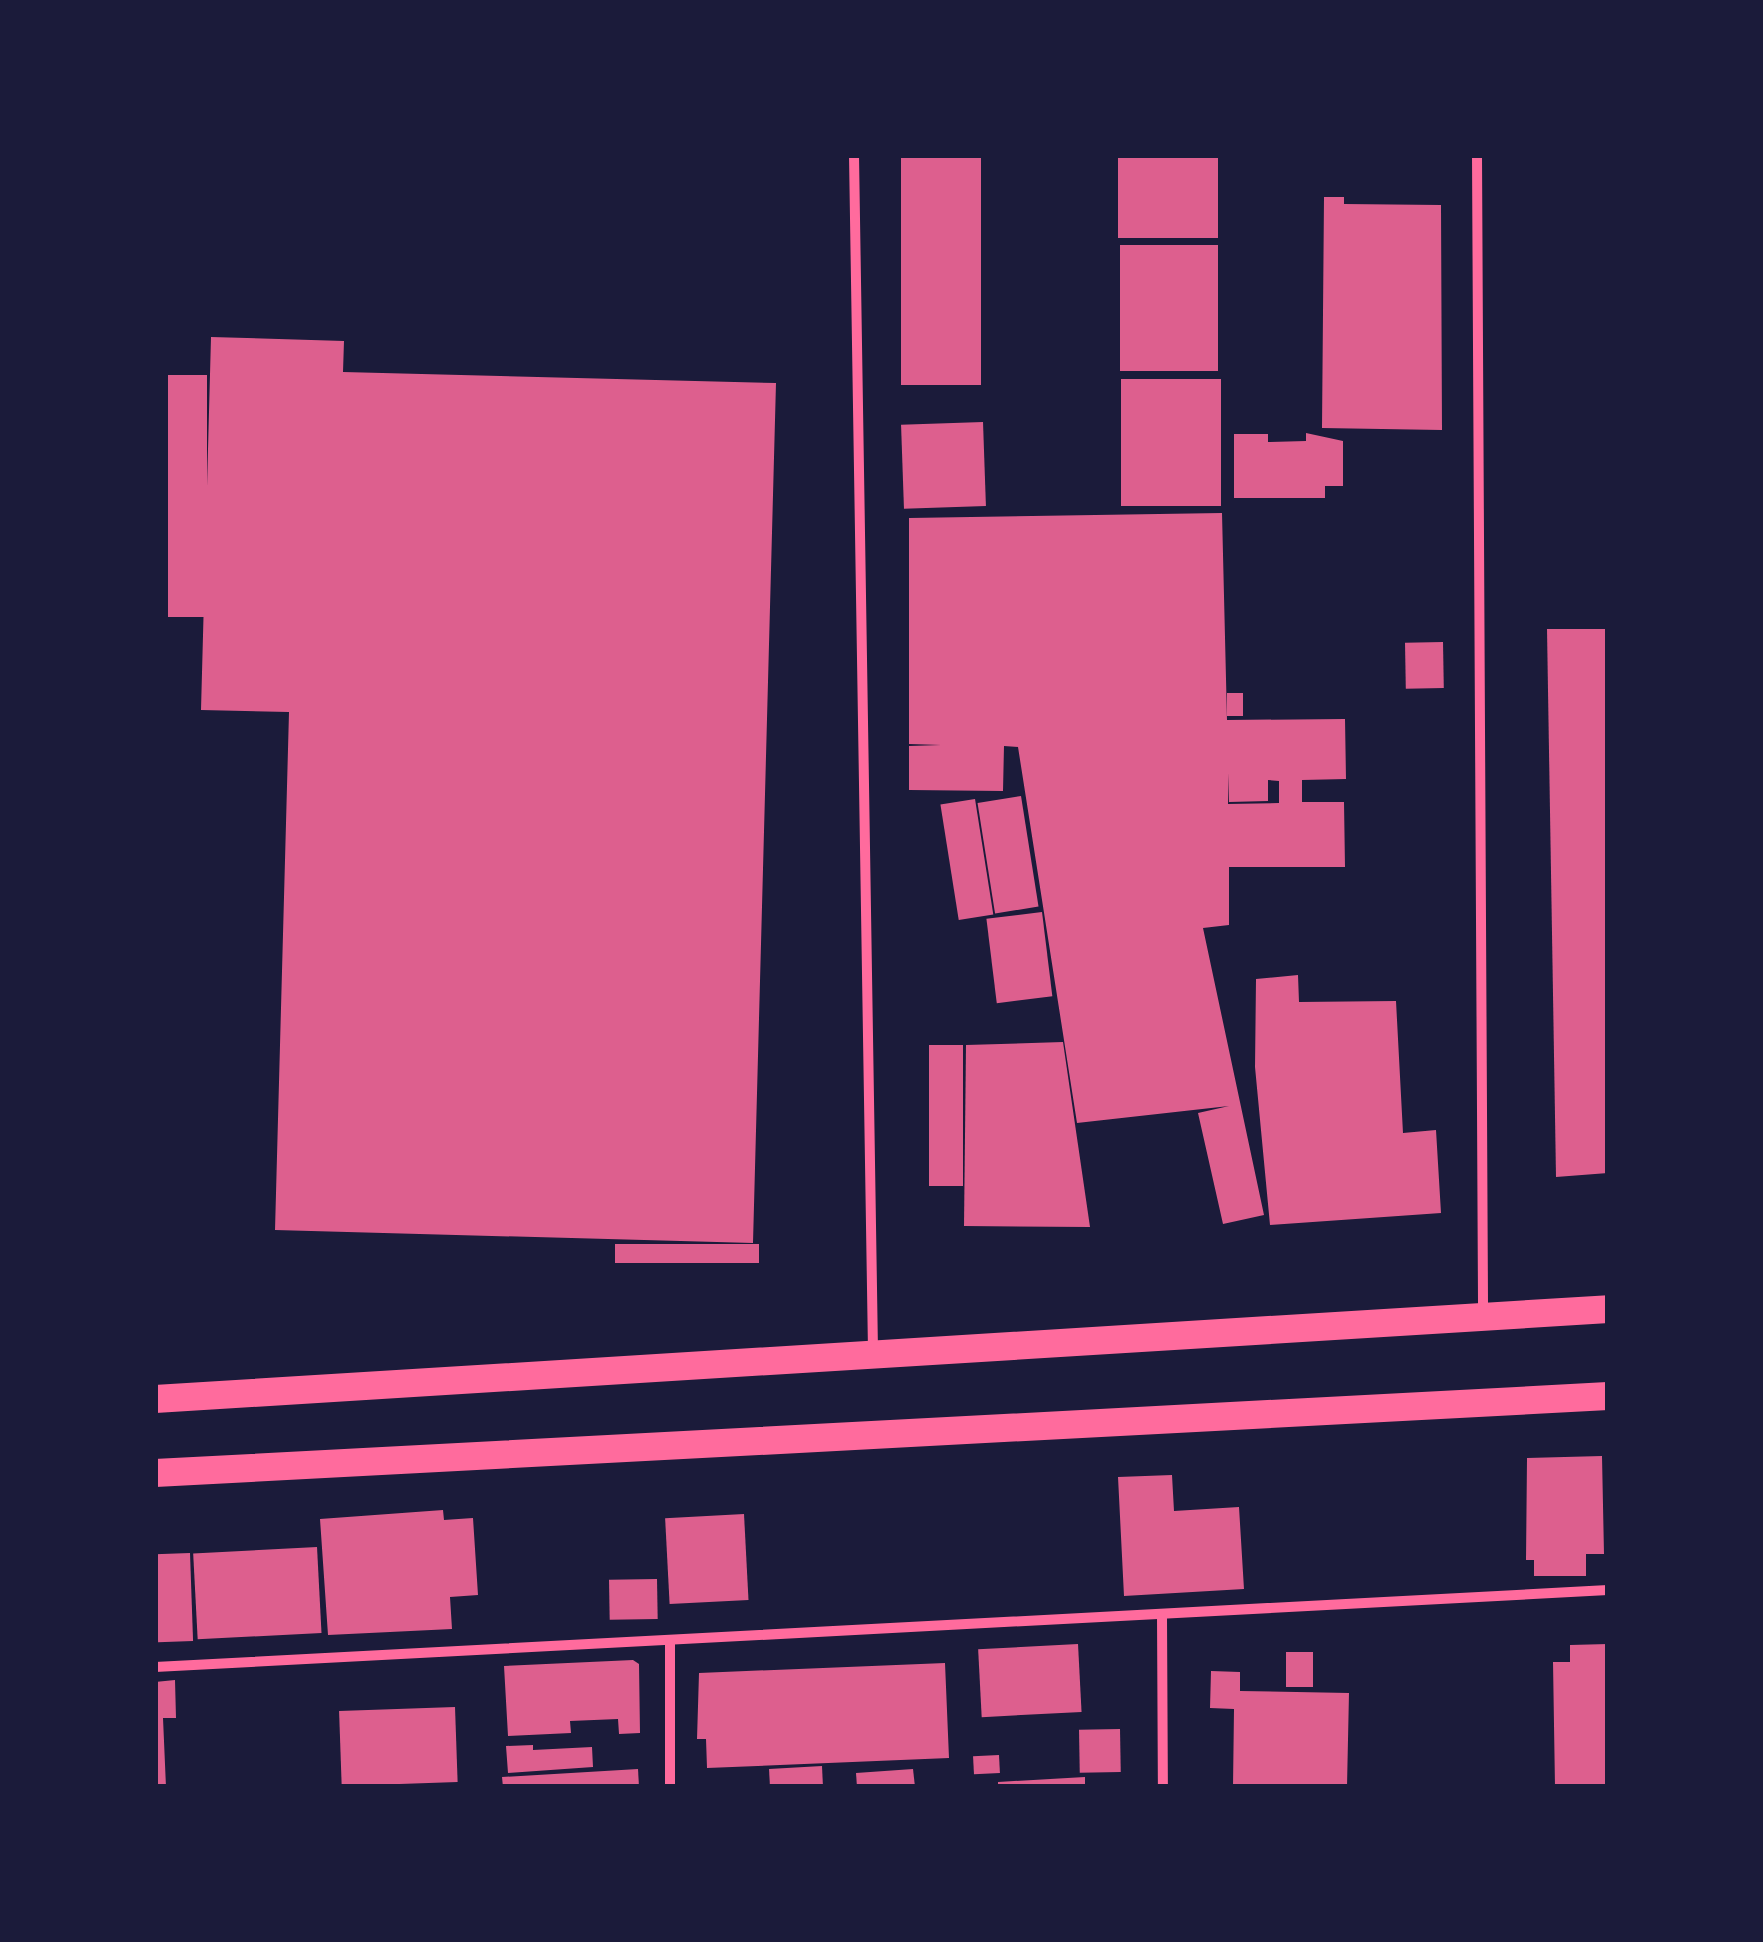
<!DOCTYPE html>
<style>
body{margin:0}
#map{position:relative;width:1763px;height:1942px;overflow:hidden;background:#1b1b3a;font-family:"Space Grotesk",sans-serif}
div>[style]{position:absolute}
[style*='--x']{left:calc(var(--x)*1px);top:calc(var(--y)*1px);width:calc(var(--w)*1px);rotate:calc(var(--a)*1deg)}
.building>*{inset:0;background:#dd5f8e;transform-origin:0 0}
.minor>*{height:10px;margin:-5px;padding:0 5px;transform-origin:5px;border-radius:5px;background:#ff6b9d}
.trunk>*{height:28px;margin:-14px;padding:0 14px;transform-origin:14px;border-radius:14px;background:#ff6b9d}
span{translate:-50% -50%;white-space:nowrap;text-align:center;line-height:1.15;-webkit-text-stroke:8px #1b1b3a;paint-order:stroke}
.frame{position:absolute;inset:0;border:158px solid #1b1b3a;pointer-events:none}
</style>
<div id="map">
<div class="building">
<i style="left:901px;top:155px;width:80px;height:230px"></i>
<i style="left:1118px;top:155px;width:100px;height:83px"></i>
<i style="clip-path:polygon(1324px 197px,1344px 197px,1344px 204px,1441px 205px,1442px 430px,1322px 428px)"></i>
<i style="left:1218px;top:245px;width:126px;height:98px;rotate:90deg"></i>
<i style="clip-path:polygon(211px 337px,344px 341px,343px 372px,776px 383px,753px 1243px,275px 1230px,289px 712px,201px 710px)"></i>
<i style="left:168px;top:375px;width:39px;height:242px"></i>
<i style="left:1121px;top:379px;width:100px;height:127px"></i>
<i style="left:983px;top:422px;width:84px;height:82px;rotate:88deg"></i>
<i style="clip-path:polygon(1306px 433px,1343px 441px,1343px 486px,1325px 486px,1325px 498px,1234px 498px,1234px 434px,1268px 434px,1268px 442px,1306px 441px)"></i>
<i style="clip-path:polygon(evenodd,1222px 513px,1227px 720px,1345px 719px,1346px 779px,1302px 780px,1302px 802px,1344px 802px,1345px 867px,1229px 867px,1229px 925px,1203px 928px,1264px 1215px,1223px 1224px,1198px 1113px,1229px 1106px,1077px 1123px,1018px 747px,1004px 746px,1003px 791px,909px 790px,909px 746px,941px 745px,909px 744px,909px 518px,1222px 513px,1229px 773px,1229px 802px,1268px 801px,1268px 780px,1279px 781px,1279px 803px,1228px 804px,1229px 773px)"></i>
<i style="clip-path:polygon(1547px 629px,1608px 629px,1608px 1173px,1556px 1177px)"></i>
<i style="left:1443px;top:642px;width:46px;height:38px;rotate:89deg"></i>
<i style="left:1243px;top:693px;width:23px;height:16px;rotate:90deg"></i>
<i style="left:1021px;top:796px;width:112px;height:44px;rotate:81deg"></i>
<i style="left:975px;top:799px;width:117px;height:35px;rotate:81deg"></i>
<i style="left:1042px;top:912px;width:85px;height:56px;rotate:83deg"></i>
<i style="clip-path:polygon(1298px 975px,1299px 1002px,1396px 1001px,1403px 1133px,1436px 1130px,1441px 1213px,1270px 1225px,1255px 1067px,1256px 979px)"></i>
<i style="clip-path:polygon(1063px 1042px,1090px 1227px,964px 1226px,966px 1045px)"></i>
<i style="left:963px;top:1045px;width:141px;height:34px;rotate:90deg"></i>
<i style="left:615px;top:1244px;width:144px;height:19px"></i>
<i style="clip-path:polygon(1602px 1456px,1604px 1554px,1586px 1554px,1586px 1576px,1534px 1576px,1534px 1560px,1526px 1560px,1527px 1458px)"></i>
<i style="clip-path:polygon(1172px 1475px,1174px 1511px,1239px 1507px,1244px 1589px,1124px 1596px,1118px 1477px)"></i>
<i style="clip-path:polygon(443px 1510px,444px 1520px,473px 1518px,478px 1595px,450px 1597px,452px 1629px,328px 1635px,320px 1519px)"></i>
<i style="left:744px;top:1514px;width:86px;height:79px;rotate:87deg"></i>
<i style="left:317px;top:1547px;width:86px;height:124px;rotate:87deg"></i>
<i style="left:190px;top:1553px;width:88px;height:35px;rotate:88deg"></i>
<i style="left:657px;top:1579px;width:40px;height:48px;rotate:89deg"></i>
<i style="left:1078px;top:1644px;width:68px;height:100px;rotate:87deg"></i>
<i style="clip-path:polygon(1608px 1644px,1608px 1787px,1555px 1787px,1553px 1662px,1570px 1662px,1570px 1645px)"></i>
<i style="left:1286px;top:1652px;width:27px;height:35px"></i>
<i style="clip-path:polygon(633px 1660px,639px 1664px,640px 1733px,619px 1734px,618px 1719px,570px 1721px,571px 1733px,508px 1736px,504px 1666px)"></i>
<i style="clip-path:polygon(945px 1663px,949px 1758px,707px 1768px,706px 1739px,697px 1739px,699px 1673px)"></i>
<i style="clip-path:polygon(1211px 1671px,1240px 1672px,1240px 1691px,1349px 1693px,1347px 1787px,1233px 1787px,1234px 1709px,1210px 1708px)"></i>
<i style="clip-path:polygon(175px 1680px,176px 1718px,163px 1718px,166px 1787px,155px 1787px,155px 1682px)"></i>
<i style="left:455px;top:1707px;width:75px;height:116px;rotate:88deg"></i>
<i style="left:1120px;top:1729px;width:43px;height:41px;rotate:89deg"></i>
<i style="clip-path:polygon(533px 1745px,533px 1750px,592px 1747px,593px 1767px,508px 1773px,506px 1746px)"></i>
<i style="left:999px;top:1755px;width:18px;height:26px;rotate:87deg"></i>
<i style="clip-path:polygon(822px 1766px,823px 1787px,770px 1787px,769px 1769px)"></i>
<i style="clip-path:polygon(638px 1769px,639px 1787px,503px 1787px,502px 1777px)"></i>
<i style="clip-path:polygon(913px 1769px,915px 1787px,857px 1787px,856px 1773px)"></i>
<i style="clip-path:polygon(1085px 1777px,1085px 1787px,998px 1787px,998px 1782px)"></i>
</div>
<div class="minor">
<i style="--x:854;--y:155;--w:1198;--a:89.09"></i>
<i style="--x:1477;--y:155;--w:1159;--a:89.7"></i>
<i style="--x:1162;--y:1616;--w:171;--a:89.7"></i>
<i style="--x:155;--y:1667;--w:1455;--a:-3.03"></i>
<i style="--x:670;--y:1787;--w:143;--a:-90"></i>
</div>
<div class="trunk">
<i style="--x:155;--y:1399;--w:1456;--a:-3.54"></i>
<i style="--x:155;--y:1473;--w:1455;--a:-3.03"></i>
</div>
<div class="frame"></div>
</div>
